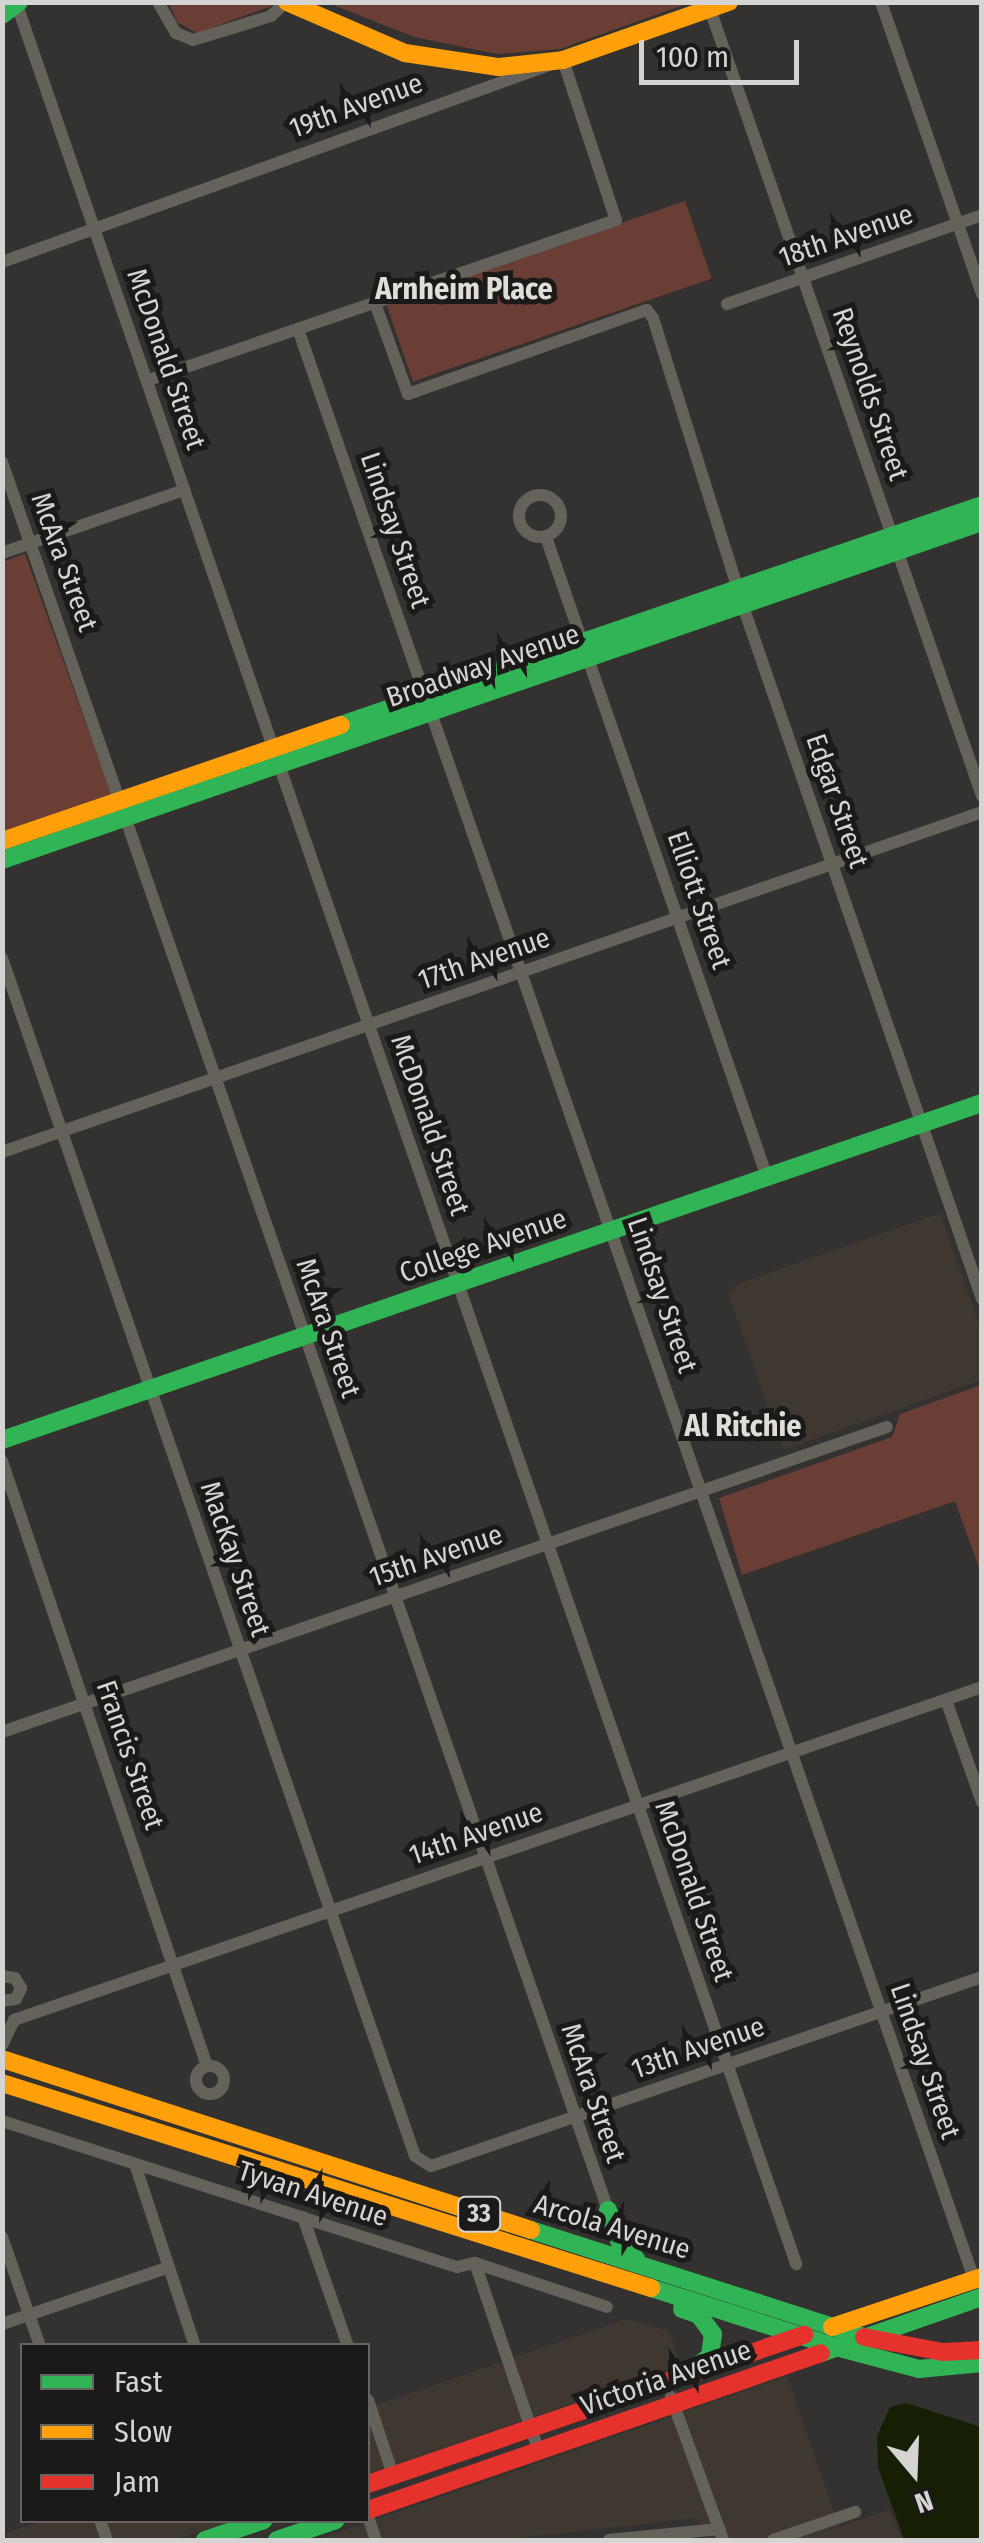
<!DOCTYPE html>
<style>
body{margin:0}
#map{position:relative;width:984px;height:2543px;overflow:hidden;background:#343230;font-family:"Fira Sans Condensed",sans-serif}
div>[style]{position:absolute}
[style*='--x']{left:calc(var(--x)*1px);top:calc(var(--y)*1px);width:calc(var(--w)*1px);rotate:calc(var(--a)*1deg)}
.built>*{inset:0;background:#3e3830}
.green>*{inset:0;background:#6a3d35;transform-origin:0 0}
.water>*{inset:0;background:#161e04}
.street>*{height:12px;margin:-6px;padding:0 6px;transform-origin:6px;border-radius:6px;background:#64625a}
.street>.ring{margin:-6px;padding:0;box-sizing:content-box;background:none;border:12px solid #64625a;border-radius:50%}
.fast>*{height:18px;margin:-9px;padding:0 9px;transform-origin:9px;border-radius:9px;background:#30b455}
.slow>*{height:18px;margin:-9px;padding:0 9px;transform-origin:9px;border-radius:9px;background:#ff9f0a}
.jam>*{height:18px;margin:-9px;padding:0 9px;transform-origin:9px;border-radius:9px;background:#e5322d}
span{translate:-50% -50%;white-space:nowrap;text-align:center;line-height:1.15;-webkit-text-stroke:10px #1b1a19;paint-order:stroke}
.shield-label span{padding:2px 8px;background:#1b1a19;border:2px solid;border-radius:8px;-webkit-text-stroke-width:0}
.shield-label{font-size:25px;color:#d6d4d2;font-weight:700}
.street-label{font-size:28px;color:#d6d4d2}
.neighbourhood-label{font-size:30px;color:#e1deda;font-weight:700}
.frame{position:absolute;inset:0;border:5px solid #d6d4d2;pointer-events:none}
.legend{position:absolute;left:20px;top:2343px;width:350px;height:180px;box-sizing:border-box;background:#1b1a19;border:2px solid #666463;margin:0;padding:12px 18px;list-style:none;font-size:30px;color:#d6d4d2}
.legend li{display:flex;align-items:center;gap:20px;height:50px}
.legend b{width:50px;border:2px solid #666463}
.north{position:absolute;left:864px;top:2423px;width:100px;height:100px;-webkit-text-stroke:8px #1b1a19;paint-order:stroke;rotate:161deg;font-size:28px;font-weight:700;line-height:40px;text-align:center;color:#d6d4d2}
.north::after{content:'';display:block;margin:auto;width:35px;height:45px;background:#d6d4d2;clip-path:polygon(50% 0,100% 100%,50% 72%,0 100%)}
.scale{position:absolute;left:639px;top:40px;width:160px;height:45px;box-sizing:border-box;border:5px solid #d6d4d2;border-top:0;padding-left:12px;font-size:30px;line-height:35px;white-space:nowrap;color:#d6d4d2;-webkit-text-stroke:8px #1b1a19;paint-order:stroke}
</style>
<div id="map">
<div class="built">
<i style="clip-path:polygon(940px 1213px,981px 1330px,981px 1380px,783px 1450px,729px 1295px,735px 1285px)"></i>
<i style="clip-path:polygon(626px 2319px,669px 2331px,681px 2366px,368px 2474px,368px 2408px)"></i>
<i style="clip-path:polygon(787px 2376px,839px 2527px,889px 2510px,902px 2540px,706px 2540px,697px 2518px,500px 2540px,317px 2540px)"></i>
<i style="clip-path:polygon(42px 2521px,232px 2521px,174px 2540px,3px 2540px,2px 2534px)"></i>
</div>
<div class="green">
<i style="clip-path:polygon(169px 3px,273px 2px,274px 5px,197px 33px,177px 22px)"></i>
<i style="clip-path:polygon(328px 3px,689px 3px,560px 49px,497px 54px,414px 37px)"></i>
<i style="left:685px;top:201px;width:82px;height:316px;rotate:71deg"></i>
<i style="clip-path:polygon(25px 554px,113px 799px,2px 836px,2px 562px)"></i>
<i style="clip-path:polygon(981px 1385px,981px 1573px,955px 1501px,742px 1575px,719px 1498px,892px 1437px,900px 1414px)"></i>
</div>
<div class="water">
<i style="clip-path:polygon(906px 2403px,981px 2427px,981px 2540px,904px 2540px,878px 2467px,877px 2436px,890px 2407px)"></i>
</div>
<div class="street">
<i style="--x:16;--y:2;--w:2393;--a:70.97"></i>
<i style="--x:158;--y:2;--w:36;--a:60"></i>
<i style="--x:176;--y:33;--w:18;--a:22"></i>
<i style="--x:193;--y:40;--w:82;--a:-17.1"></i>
<i style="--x:271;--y:16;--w:21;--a:-43"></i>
<i style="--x:881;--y:2;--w:309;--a:70.9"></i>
<i style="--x:710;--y:9;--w:833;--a:70.93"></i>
<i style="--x:2;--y:262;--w:596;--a:-19.8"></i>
<i style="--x:563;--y:60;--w:169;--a:71.7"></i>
<i style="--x:616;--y:220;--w:496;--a:161.1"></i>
<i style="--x:375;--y:303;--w:97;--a:70.1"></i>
<i style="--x:408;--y:394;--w:253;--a:-19.4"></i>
<i style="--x:647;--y:310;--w:10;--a:53"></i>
<i style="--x:653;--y:318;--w:302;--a:72.6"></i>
<i style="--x:743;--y:606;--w:733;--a:70.97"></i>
<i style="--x:727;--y:304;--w:270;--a:-19.2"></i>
<i style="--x:298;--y:329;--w:2064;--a:70.88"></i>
<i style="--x:2;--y:462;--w:1850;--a:70.88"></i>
<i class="ring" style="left:519px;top:495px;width:30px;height:30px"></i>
<i style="--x:546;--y:537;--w:677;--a:70.95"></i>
<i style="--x:2;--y:553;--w:193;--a:-19.1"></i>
<i style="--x:2;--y:958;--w:1267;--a:70.98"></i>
<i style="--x:415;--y:2156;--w:19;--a:32"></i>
<i style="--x:431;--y:2166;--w:13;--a:-18"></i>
<i style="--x:443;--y:2162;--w:570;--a:-18.94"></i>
<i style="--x:2;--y:1152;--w:1037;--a:-19.13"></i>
<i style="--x:2;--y:1461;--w:639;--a:71.28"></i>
<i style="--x:946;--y:1700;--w:108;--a:70.6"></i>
<i style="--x:2;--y:1732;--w:936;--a:-19.02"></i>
<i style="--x:2;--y:1976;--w:13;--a:9"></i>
<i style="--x:15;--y:1978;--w:12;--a:59"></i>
<i style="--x:21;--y:1988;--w:12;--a:114"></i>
<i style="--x:16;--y:1999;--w:14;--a:172"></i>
<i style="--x:2;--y:2045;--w:28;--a:-64"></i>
<i style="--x:14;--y:2020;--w:1024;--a:-18.98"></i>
<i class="ring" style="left:196px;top:2066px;width:16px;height:16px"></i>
<i style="--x:2;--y:2121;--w:478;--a:17.8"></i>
<i style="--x:457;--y:2267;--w:18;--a:-13"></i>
<i style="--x:475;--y:2263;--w:139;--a:18.4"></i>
<i style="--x:135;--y:2164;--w:192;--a:71.8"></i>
<i style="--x:303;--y:2217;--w:137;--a:70.8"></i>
<i style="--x:2;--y:2237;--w:115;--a:70.8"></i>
<i style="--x:475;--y:2263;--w:200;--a:71.3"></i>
<i style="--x:2;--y:2324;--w:176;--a:-18.8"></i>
<i style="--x:671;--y:2397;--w:152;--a:70"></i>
<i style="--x:368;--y:2400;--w:79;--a:71.6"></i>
<i style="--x:368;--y:2516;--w:25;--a:72"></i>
<i style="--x:100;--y:2520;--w:21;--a:71"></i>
<i style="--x:609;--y:2540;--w:111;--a:-5.7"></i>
<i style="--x:773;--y:2540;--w:87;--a:-18.9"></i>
</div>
<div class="fast">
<i style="--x:2;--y:15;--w:21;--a:-37"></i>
<i style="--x:341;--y:725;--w:678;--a:-18.94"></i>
<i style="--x:2;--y:860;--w:1037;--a:-19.03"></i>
<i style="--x:2;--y:1440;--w:1036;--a:-18.98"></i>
<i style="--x:608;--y:2210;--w:38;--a:70"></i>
<i style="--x:621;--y:2246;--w:20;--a:41"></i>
<i style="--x:531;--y:2230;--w:350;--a:17.8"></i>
<i style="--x:651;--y:2288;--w:194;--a:17.7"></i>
<i style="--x:682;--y:2309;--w:18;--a:19"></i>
<i style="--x:699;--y:2315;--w:24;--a:54"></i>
<i style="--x:713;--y:2334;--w:22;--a:98"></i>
<i style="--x:710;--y:2356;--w:22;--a:141"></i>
<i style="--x:836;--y:2347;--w:86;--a:14.8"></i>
<i style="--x:919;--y:2369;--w:63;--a:-5.4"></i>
<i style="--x:821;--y:2353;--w:170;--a:-19.2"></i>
<i style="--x:205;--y:2540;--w:62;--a:-18.7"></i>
<i style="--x:277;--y:2540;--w:62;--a:-18.7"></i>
</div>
<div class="slow">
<i style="--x:287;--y:2;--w:129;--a:23.4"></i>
<i style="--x:405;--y:53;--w:95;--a:8.5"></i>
<i style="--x:499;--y:67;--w:64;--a:-6.2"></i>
<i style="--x:563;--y:60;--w:176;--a:-19.3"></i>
<i style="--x:2;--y:841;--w:358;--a:-18.9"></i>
<i style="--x:2;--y:2059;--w:556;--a:17.91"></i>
<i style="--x:2;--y:2083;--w:681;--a:17.53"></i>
<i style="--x:832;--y:2327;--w:158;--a:-18.4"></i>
</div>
<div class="jam">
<i style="--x:864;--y:2337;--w:80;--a:10.8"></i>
<i style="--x:943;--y:2352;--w:39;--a:-3"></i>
<i style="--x:368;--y:2484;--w:461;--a:-18.9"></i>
<i style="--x:368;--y:2510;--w:479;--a:-19.1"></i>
</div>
<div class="shield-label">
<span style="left:479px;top:2214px">33</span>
</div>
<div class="street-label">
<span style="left:356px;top:106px;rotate:-20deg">19th Avenue</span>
<span style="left:846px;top:236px;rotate:-19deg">18th Avenue</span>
<span style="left:166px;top:359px;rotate:71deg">McDonald Street</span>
<span style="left:870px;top:394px;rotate:71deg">Reynolds Street</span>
<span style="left:395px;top:530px;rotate:71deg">Lindsay Street</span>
<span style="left:64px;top:562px;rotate:70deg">McAra Street</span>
<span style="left:483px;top:666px;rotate:-19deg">Broadway Avenue</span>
<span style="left:837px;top:801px;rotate:71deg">Edgar Street</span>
<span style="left:699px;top:900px;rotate:71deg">Elliott Street</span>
<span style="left:484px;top:959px;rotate:-19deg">17th Avenue</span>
<span style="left:430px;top:1125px;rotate:71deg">McDonald Street</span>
<span style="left:483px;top:1246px;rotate:-19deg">College Avenue</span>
<span style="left:662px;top:1295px;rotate:71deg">Lindsay Street</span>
<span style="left:328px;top:1328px;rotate:71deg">McAra Street</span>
<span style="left:436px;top:1556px;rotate:-19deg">15th Avenue</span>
<span style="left:235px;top:1559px;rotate:71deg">MacKay Street</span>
<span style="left:130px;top:1755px;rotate:71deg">Francis Street</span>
<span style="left:476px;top:1834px;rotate:-19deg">14th Avenue</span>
<span style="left:694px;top:1891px;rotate:71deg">McDonald Street</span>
<span style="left:698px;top:2048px;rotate:-19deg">13th Avenue</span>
<span style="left:925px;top:2061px;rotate:71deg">Lindsay Street</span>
<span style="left:593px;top:2093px;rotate:71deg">McAra Street</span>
<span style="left:313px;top:2194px;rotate:18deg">Tyvan Avenue</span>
<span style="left:612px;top:2227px;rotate:17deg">Arcola Avenue</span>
<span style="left:666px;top:2378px;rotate:-19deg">Victoria Avenue</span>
</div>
<div class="neighbourhood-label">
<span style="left:464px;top:289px">Arnheim Place</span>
<span style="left:743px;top:1426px">Al Ritchie</span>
</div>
<div class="frame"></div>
<ul class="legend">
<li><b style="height:12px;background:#30b455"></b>Fast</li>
<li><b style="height:12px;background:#ff9f0a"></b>Slow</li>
<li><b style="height:12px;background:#e5322d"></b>Jam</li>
</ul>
<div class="north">N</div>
<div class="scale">100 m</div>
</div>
